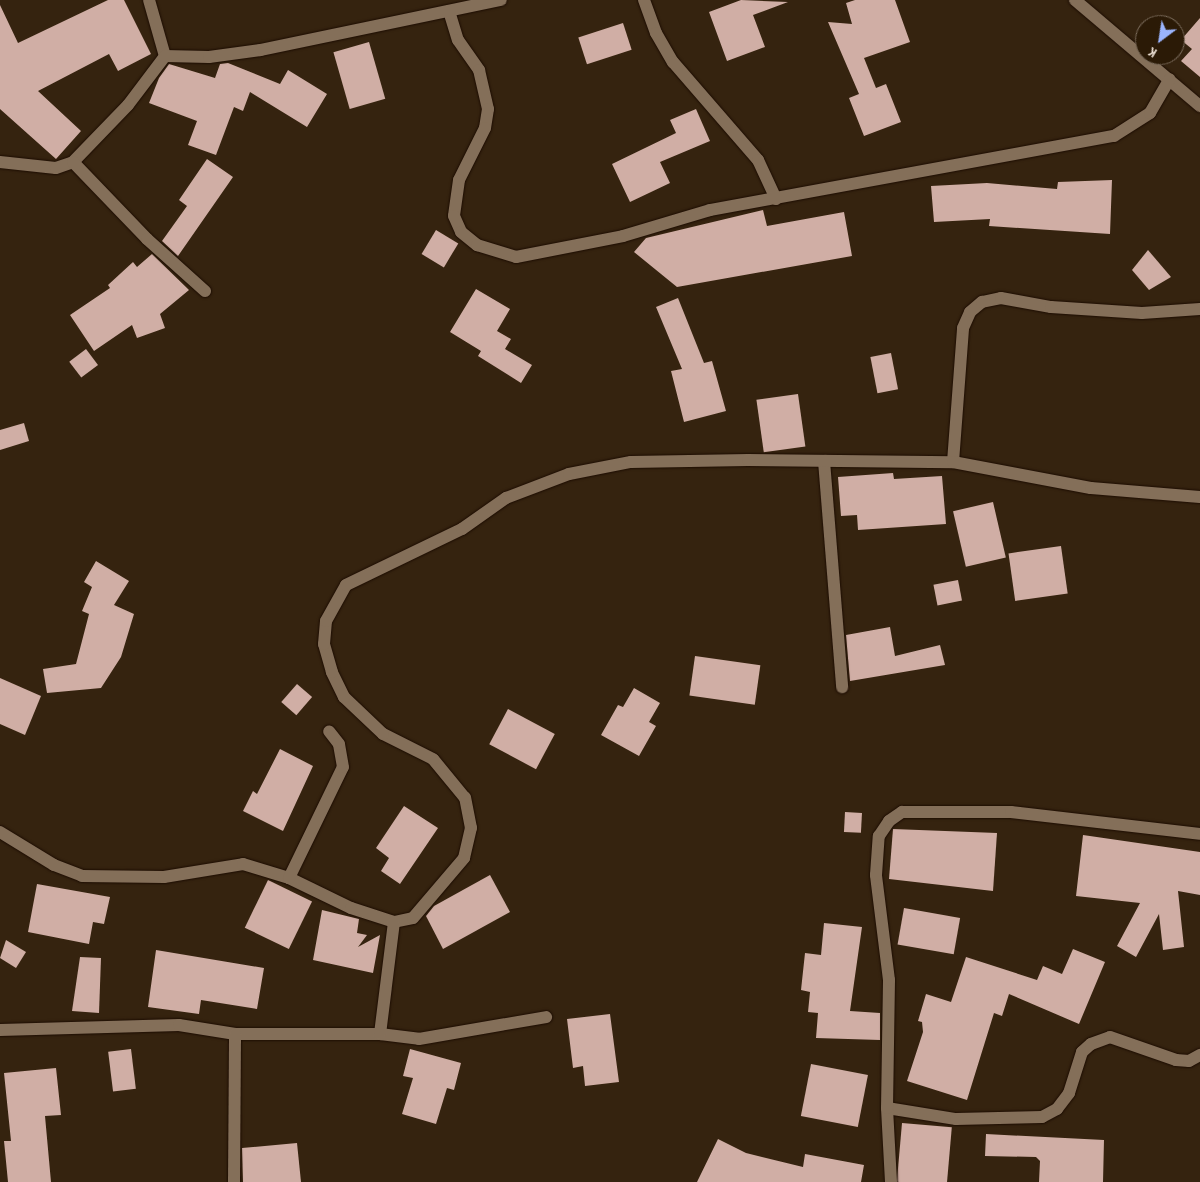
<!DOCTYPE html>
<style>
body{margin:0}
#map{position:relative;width:1200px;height:1182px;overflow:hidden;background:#35230f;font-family:"Sofia Sans Condensed",sans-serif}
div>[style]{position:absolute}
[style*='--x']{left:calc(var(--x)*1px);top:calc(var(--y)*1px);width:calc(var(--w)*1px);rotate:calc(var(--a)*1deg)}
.building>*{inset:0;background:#d0aea5;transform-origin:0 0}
.roads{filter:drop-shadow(0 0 1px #1c0c00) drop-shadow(0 0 1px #1c0c00)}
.minor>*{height:12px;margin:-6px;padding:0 6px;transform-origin:6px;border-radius:6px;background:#846f59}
span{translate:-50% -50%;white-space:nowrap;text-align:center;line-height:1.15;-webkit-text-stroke:5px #2b1a06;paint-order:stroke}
.north{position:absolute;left:1135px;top:15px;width:50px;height:50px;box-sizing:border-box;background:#2b1a06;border:1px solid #796a5a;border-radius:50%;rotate:211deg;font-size:14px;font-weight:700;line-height:20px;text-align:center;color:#efe3d7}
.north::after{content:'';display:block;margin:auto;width:18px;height:22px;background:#9bb4fd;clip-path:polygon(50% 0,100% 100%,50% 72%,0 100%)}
</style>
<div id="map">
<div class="building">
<i style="clip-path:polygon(108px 0,124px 0,151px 54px,118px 71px,109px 54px,38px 91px,81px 131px,56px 159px,0 109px,0 5px,18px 43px)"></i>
<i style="clip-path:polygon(741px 0,788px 2px,753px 15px,765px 47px,727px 61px,709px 12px)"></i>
<i style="clip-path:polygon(855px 0,895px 0,910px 42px,864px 58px,876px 88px,886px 84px,901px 122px,864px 136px,849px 98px,859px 94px,828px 22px,852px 24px,846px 3px)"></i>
<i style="clip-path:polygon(1200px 18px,1200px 77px,1181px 61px,1192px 49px,1181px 40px)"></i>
<i style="left:623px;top:23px;width:28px;height:47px;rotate:72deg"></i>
<i style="left:369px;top:42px;width:59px;height:37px;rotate:74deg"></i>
<i style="clip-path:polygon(228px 63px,280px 84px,288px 70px,327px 94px,307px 127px,250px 92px,243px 111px,234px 107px,216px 155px,188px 145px,197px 121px,149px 103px,159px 78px,169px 64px,215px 78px,220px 64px)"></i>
<i style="clip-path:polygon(696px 109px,710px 141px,660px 162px,670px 183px,630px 202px,612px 164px,676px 133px,670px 120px)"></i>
<i style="clip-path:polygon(207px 159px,233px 177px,178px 256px,162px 241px,187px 206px,179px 200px)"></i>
<i style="clip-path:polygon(1112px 180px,1110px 234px,989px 226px,990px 219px,934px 222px,931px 186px,987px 183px,1057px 189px,1058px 182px)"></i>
<i style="clip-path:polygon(763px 210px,767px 226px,844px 212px,852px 256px,677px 287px,634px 252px,646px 238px)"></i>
<i style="left:436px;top:230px;width:26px;height:28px;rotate:31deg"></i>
<i style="clip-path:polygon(1148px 250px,1171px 277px,1149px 290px,1132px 270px)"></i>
<i style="clip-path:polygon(152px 254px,189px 290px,160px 314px,165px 328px,137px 338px,132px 325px,94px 351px,70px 315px,110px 288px,108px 285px,133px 262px,137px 267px)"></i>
<i style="clip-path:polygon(476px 289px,510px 309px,497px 331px,511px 339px,505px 349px,532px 365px,521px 383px,478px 356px,481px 351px,450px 332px)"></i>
<i style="clip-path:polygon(678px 298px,704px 363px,712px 361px,726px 411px,684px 422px,671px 371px,682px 369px,656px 307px)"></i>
<i style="left:86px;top:349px;width:20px;height:21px;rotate:53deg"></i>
<i style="left:891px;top:353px;width:37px;height:21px;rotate:79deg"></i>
<i style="left:798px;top:394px;width:53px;height:42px;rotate:82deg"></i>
<i style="clip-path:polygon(24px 423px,29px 441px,0 450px,0 430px)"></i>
<i style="clip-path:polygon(893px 473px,894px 479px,942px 476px,946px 524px,858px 530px,857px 515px,841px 516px,838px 477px)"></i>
<i style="left:993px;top:502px;width:57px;height:41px;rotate:77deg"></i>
<i style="left:1061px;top:546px;width:48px;height:53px;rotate:82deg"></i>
<i style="clip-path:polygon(96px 561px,129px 581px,114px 605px,134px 614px,121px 657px,101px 688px,47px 693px,43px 669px,76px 664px,89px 614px,82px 611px,92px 587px,84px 582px)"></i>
<i style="left:958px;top:580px;width:21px;height:25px;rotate:79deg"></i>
<i style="clip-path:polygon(890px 627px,895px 656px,940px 645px,945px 665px,850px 681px,846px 635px)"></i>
<i style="left:695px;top:656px;width:66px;height:40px;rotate:8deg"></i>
<i style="clip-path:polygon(0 678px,41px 696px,25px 735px,0 724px)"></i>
<i style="left:297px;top:684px;width:20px;height:24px;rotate:41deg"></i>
<i style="clip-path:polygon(634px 688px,660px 703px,649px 722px,656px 726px,639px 756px,601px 735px,618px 705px,623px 707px)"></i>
<i style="left:508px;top:709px;width:53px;height:40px;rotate:28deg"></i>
<i style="clip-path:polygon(280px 749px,313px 766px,283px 831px,243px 811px,253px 791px,257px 794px)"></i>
<i style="clip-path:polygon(404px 806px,438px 828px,400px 884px,381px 871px,389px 858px,376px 848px)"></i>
<i style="left:845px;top:812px;width:17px;height:20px;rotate:3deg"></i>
<i style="clip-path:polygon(893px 829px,997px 833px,993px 891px,889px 879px)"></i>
<i style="clip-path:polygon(1083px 835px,1200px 852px,1200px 895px,1178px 891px,1184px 947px,1163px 950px,1159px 914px,1136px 957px,1117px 946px,1140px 903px,1076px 896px)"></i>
<i style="clip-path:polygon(490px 875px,510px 912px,443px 949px,426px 916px,434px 906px)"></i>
<i style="left:268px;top:880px;width:49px;height:53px;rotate:26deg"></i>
<i style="clip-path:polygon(37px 884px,110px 897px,104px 924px,93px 922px,89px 944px,28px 932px)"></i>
<i style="left:904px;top:908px;width:57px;height:37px;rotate:10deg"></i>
<i style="clip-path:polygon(322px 910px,359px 919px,357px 933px,367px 935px,358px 947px,380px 935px,373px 973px,313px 960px)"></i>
<i style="clip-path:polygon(824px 923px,862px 927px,850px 1011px,880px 1013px,880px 1040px,816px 1038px,818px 1013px,808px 1012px,810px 992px,801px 990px,805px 953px,821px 955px)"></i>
<i style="clip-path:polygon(6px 940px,26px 952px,16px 968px,0 958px)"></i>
<i style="clip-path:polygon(1073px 949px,1105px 962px,1079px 1024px,1009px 994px,1002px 1016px,994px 1013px,967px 1100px,907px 1081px,923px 1032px,922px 1022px,918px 1021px,926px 994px,951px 1002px,966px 957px,1037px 980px,1043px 966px,1062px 974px)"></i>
<i style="clip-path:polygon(156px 950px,264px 968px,257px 1009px,201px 1000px,199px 1014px,148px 1007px)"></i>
<i style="clip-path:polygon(80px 957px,101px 958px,99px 1013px,72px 1011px)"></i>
<i style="clip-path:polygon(610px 1014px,619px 1082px,585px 1086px,583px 1066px,573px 1068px,567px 1019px)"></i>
<i style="left:131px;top:1049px;width:40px;height:23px;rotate:83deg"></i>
<i style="clip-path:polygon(410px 1049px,461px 1063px,454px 1090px,447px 1088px,436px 1124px,402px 1114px,413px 1078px,403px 1076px)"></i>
<i style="left:811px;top:1064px;width:58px;height:53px;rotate:11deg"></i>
<i style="clip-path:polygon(56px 1068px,61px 1115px,45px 1116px,51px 1182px,8px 1182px,4px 1141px,11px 1141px,4px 1073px)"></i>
<i style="left:902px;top:1123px;width:50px;height:59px;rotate:5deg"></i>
<i style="clip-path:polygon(986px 1134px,1104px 1140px,1103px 1182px,1039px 1182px,1040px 1161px,1036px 1157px,985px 1156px)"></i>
<i style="clip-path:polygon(718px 1139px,746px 1153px,803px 1167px,805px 1154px,864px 1165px,861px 1182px,697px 1182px)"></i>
<i style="clip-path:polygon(297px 1143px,301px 1182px,243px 1182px,242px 1148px)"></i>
</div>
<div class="roads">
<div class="minor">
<i style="--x:149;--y:0;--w:58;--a:74.1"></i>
<i style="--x:644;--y:0;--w:35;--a:70"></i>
<i style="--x:656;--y:33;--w:34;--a:60"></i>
<i style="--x:673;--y:62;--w:130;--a:49.1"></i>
<i style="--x:758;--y:160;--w:43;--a:65.2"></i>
<i style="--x:1075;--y:0;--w:164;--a:40.3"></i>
<i style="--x:449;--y:11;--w:30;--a:73"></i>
<i style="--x:458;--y:40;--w:37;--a:55"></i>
<i style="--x:479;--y:70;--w:40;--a:77"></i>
<i style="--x:488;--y:109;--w:19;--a:99"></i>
<i style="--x:485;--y:128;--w:58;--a:116.6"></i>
<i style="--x:459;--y:180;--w:36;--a:98"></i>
<i style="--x:454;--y:216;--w:17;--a:66"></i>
<i style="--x:461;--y:232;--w:21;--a:39"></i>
<i style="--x:477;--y:245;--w:41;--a:17.1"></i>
<i style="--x:516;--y:257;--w:109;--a:-11.1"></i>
<i style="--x:623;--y:236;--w:91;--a:-16.6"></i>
<i style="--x:710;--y:210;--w:411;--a:-10.4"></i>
<i style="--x:1114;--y:136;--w:43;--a:-32.6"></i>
<i style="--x:1150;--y:113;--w:39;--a:-60"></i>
<i style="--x:0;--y:162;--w:56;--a:6.1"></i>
<i style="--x:56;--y:168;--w:18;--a:-19"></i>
<i style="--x:73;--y:162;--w:79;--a:-46"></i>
<i style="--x:128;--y:105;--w:61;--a:-52.9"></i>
<i style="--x:165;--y:56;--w:44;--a:1.3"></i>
<i style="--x:209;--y:57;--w:52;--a:-7.7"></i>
<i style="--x:261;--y:50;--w:245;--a:-11.8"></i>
<i style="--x:73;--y:162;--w:107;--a:46.1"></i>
<i style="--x:147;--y:239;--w:78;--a:41.9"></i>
<i style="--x:824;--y:461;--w:227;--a:85.4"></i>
<i style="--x:953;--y:462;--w:134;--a:-85.7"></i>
<i style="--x:963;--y:328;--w:17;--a:-66"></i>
<i style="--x:970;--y:312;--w:16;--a:-40"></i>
<i style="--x:982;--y:302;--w:19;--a:-12"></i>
<i style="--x:1001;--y:298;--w:51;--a:10.2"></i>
<i style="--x:1051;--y:307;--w:91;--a:3.8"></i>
<i style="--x:1142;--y:313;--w:58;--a:-3.9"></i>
<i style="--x:0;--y:832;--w:63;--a:31.4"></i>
<i style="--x:54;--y:865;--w:30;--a:21"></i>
<i style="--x:82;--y:876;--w:82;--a:0.7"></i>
<i style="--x:164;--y:877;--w:80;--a:-9.3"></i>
<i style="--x:243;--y:864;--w:48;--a:16.9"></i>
<i style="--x:289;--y:878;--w:69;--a:25.8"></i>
<i style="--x:351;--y:908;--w:45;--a:18"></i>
<i style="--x:394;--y:922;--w:19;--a:-12"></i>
<i style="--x:413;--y:918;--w:79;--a:-49.6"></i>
<i style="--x:464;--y:858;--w:31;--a:-77"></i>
<i style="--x:471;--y:828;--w:31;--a:-101"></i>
<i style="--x:465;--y:798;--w:50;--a:-129.4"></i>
<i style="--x:433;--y:759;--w:56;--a:-153.4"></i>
<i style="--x:383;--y:734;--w:54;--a:-136.5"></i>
<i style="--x:344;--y:697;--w:28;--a:-116"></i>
<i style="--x:332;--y:672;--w:29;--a:-106"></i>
<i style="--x:324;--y:644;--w:23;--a:-85"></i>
<i style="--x:326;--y:621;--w:41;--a:-60.9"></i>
<i style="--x:346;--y:585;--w:129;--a:-25.8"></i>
<i style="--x:462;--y:529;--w:54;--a:-35.2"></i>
<i style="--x:506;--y:498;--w:67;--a:-20.9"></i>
<i style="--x:569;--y:474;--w:63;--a:-11"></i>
<i style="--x:631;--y:462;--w:117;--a:-1"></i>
<i style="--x:748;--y:460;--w:205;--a:0.6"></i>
<i style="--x:953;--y:462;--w:140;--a:10.7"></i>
<i style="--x:1091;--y:488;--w:109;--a:4.7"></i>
<i style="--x:289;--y:878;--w:123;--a:-64.1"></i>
<i style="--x:343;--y:767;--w:23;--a:-100"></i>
<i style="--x:339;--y:744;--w:16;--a:-128"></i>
<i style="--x:0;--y:1030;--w:179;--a:-1.6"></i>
<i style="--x:179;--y:1025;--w:57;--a:9.1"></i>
<i style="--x:235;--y:1034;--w:145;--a:0"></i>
<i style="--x:380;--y:1034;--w:39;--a:7"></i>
<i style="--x:419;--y:1039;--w:129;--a:-9.8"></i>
<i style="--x:380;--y:1034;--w:113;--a:-82.9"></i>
<i style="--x:887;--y:1108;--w:70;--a:9.1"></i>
<i style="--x:956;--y:1119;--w:86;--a:-1.3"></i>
<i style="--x:1042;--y:1117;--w:17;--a:-28"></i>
<i style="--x:1057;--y:1109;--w:20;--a:-53"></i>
<i style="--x:1069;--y:1093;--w:43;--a:-72.4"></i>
<i style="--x:1082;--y:1052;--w:12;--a:-42"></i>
<i style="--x:1091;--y:1044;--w:20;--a:-20"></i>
<i style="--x:1110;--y:1037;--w:70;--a:19.2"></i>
<i style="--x:1176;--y:1060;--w:13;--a:4"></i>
<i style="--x:1189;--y:1061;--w:13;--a:-29"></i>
<i style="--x:234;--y:1182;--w:148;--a:-89.6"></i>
<i style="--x:891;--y:1182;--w:74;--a:-93.1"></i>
<i style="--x:887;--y:1108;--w:128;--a:-89.1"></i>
<i style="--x:889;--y:980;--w:106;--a:-97.1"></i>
<i style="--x:876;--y:875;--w:39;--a:-86"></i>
<i style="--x:879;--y:836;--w:18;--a:-56"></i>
<i style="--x:889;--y:821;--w:16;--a:-35"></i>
<i style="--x:902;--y:812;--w:109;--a:0"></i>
<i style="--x:1011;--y:812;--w:190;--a:6.6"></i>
</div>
</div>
<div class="north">K</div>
</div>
